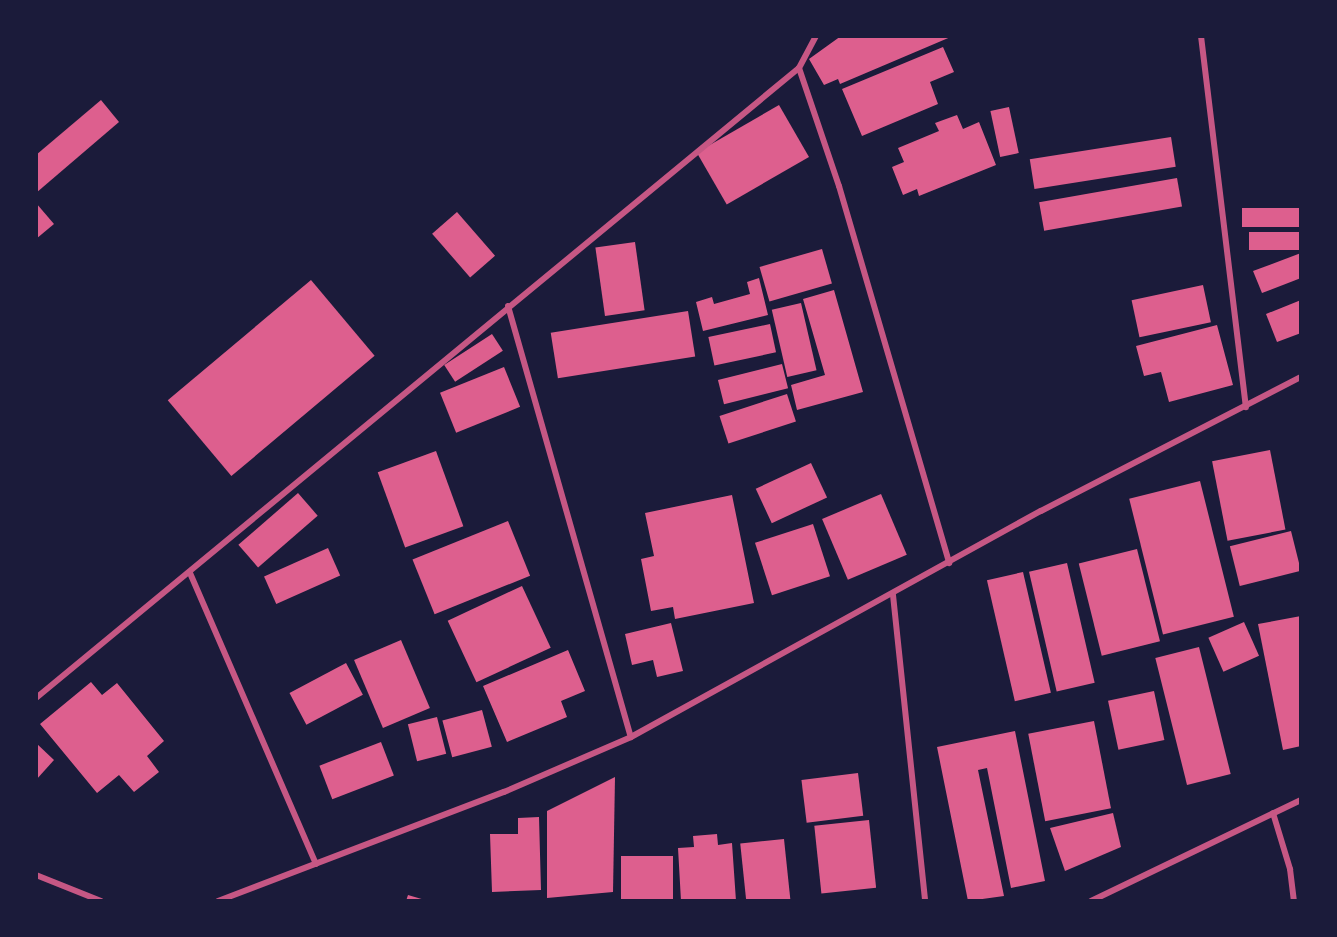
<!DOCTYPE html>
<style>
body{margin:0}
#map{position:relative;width:1337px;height:937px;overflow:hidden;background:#1b1b3a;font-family:"Public Sans",sans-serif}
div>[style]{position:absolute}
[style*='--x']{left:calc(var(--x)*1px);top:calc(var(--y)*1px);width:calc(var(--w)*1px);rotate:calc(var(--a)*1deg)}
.building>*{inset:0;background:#dd5f8e;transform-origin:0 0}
.minor>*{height:6px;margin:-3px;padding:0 3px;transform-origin:3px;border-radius:3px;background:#c65784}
span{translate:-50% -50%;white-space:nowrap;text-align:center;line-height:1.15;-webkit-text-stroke:5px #1b1b3a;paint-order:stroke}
.frame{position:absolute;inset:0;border:38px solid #1b1b3a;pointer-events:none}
</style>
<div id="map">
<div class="building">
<i style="clip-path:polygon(841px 36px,953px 36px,840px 84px,838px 79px,824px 85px,809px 59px)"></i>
<i style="clip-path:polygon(943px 47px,954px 72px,930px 82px,938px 104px,862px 136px,842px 89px)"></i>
<i style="clip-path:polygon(101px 100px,119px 122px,36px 193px,36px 155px)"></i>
<i style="left:779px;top:105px;width:60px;height:95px;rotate:60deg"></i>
<i style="left:1009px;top:107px;width:47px;height:19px;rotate:78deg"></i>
<i style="clip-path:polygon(957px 115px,963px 129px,979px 122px,996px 165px,919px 196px,917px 189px,903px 195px,892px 167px,904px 162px,898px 148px,939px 131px,935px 123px)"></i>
<i style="left:1171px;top:137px;width:30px;height:143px;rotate:81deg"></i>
<i style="left:1177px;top:178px;width:29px;height:140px;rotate:80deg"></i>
<i style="clip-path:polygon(36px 203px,54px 224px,36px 239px)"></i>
<i style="left:1242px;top:208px;width:59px;height:19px"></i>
<i style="left:457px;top:212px;width:58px;height:33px;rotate:49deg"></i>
<i style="left:1301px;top:232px;width:18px;height:52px;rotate:90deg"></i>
<i style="left:635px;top:242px;width:69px;height:40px;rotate:82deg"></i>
<i style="left:822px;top:249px;width:36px;height:65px;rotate:74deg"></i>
<i style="clip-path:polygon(1301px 253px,1301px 278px,1262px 293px,1253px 271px)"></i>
<i style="clip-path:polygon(759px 278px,768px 315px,703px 331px,696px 302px,712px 297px,714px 304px,750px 294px,747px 282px)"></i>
<i style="left:311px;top:280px;width:99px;height:187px;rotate:50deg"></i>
<i style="left:1203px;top:285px;width:38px;height:73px;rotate:78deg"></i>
<i style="clip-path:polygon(834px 290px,863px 392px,797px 410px,791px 385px,825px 375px,803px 299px)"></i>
<i style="clip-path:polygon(1301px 300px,1301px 333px,1277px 342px,1266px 314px)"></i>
<i style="left:801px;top:303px;width:69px;height:30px;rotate:77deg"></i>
<i style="left:688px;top:311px;width:46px;height:139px;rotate:81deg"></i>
<i style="left:770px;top:324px;width:29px;height:63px;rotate:78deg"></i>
<i style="clip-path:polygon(1217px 325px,1233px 385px,1169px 402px,1161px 372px,1144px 376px,1136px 346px)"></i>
<i style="left:492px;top:334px;width:20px;height:57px;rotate:57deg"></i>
<i style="left:782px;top:364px;width:25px;height:66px;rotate:76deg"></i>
<i style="left:504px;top:367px;width:43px;height:69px;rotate:68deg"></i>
<i style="left:787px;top:394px;width:29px;height:71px;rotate:72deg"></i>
<i style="left:1270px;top:450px;width:81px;height:59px;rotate:79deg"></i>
<i style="left:436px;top:451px;width:80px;height:62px;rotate:70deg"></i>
<i style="left:811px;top:463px;width:38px;height:61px;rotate:65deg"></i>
<i style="left:1200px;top:481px;width:140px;height:73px;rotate:76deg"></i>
<i style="left:298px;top:493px;width:30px;height:79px;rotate:49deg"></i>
<i style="left:881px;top:494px;width:66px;height:64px;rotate:67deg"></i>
<i style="clip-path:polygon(732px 495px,754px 603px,675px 619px,673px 607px,651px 611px,641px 559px,654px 556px,645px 513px)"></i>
<i style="left:508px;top:521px;width:59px;height:103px;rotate:68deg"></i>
<i style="left:813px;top:524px;width:55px;height:61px;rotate:72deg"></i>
<i style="left:1291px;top:531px;width:41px;height:63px;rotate:76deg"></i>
<i style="left:328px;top:548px;width:30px;height:70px;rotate:66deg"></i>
<i style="left:1137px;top:549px;width:95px;height:60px;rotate:76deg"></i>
<i style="left:1067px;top:563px;width:123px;height:39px;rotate:77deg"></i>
<i style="left:1023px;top:572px;width:124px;height:37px;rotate:77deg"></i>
<i style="left:522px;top:586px;width:68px;height:82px;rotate:65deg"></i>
<i style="clip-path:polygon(1301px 616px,1301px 746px,1283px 750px,1258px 624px)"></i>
<i style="left:1244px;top:622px;width:37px;height:39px;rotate:66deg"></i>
<i style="clip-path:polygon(671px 623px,683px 671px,657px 677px,653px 660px,632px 665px,625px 634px)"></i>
<i style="left:401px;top:640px;width:74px;height:51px;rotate:67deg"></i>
<i style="left:1199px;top:647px;width:131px;height:45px;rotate:76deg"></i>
<i style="clip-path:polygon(568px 650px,585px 691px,561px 701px,567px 717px,507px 742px,483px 686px)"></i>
<i style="left:346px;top:663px;width:36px;height:64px;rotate:62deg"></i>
<i style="clip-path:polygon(91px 682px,102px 695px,117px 683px,164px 741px,147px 756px,159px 772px,134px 792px,119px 775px,97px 793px,40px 724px)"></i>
<i style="left:1154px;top:691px;width:50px;height:47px;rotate:78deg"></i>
<i style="left:482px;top:710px;width:38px;height:41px;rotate:75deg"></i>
<i style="left:437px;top:717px;width:38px;height:30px;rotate:76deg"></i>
<i style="left:1094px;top:721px;width:89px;height:67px;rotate:79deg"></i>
<i style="clip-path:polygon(1015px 731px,1045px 881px,1011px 888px,987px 768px,978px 770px,1004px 896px,968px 901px,937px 747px)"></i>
<i style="left:381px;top:742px;width:36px;height:66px;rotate:69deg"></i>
<i style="clip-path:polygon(36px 743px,54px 760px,36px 780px)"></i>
<i style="left:858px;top:773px;width:43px;height:57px;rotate:83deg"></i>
<i style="clip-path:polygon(615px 777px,613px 892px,547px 898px,547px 811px)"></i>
<i style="clip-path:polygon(1113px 813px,1121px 847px,1065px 871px,1050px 828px)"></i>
<i style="clip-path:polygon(539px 817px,541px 890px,492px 892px,490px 834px,518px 834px,518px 818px)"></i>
<i style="left:869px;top:820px;width:68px;height:55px;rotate:84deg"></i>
<i style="clip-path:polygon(717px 834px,718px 845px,732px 843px,736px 901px,681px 901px,678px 848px,694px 847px,693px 836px)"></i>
<i style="left:784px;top:839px;width:62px;height:44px;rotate:84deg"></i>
<i style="left:621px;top:856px;width:52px;height:45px"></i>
<i style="clip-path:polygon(408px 895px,425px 900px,425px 901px,406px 901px)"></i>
</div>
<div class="minor">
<i style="--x:1201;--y:36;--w:374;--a:83.1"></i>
<i style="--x:799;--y:68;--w:125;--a:71.3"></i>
<i style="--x:839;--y:186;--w:393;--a:73.7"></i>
<i style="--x:508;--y:306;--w:448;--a:74.1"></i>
<i style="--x:190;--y:573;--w:317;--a:66.6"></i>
<i style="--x:893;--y:595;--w:308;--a:84"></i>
<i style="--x:36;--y:698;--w:989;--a:-39.55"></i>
<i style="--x:799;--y:68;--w:36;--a:-62"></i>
<i style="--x:1273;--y:813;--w:59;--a:73.1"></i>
<i style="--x:1290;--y:869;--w:32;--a:83"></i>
<i style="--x:36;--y:875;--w:70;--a:21.8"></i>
<i style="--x:218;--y:901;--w:306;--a:-20.9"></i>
<i style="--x:504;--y:792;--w:138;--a:-23.4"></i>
<i style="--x:631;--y:737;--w:468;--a:-28.9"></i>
<i style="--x:1041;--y:511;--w:292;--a:-27.3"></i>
<i style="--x:1091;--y:901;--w:233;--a:-25.7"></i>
</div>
<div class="frame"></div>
</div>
